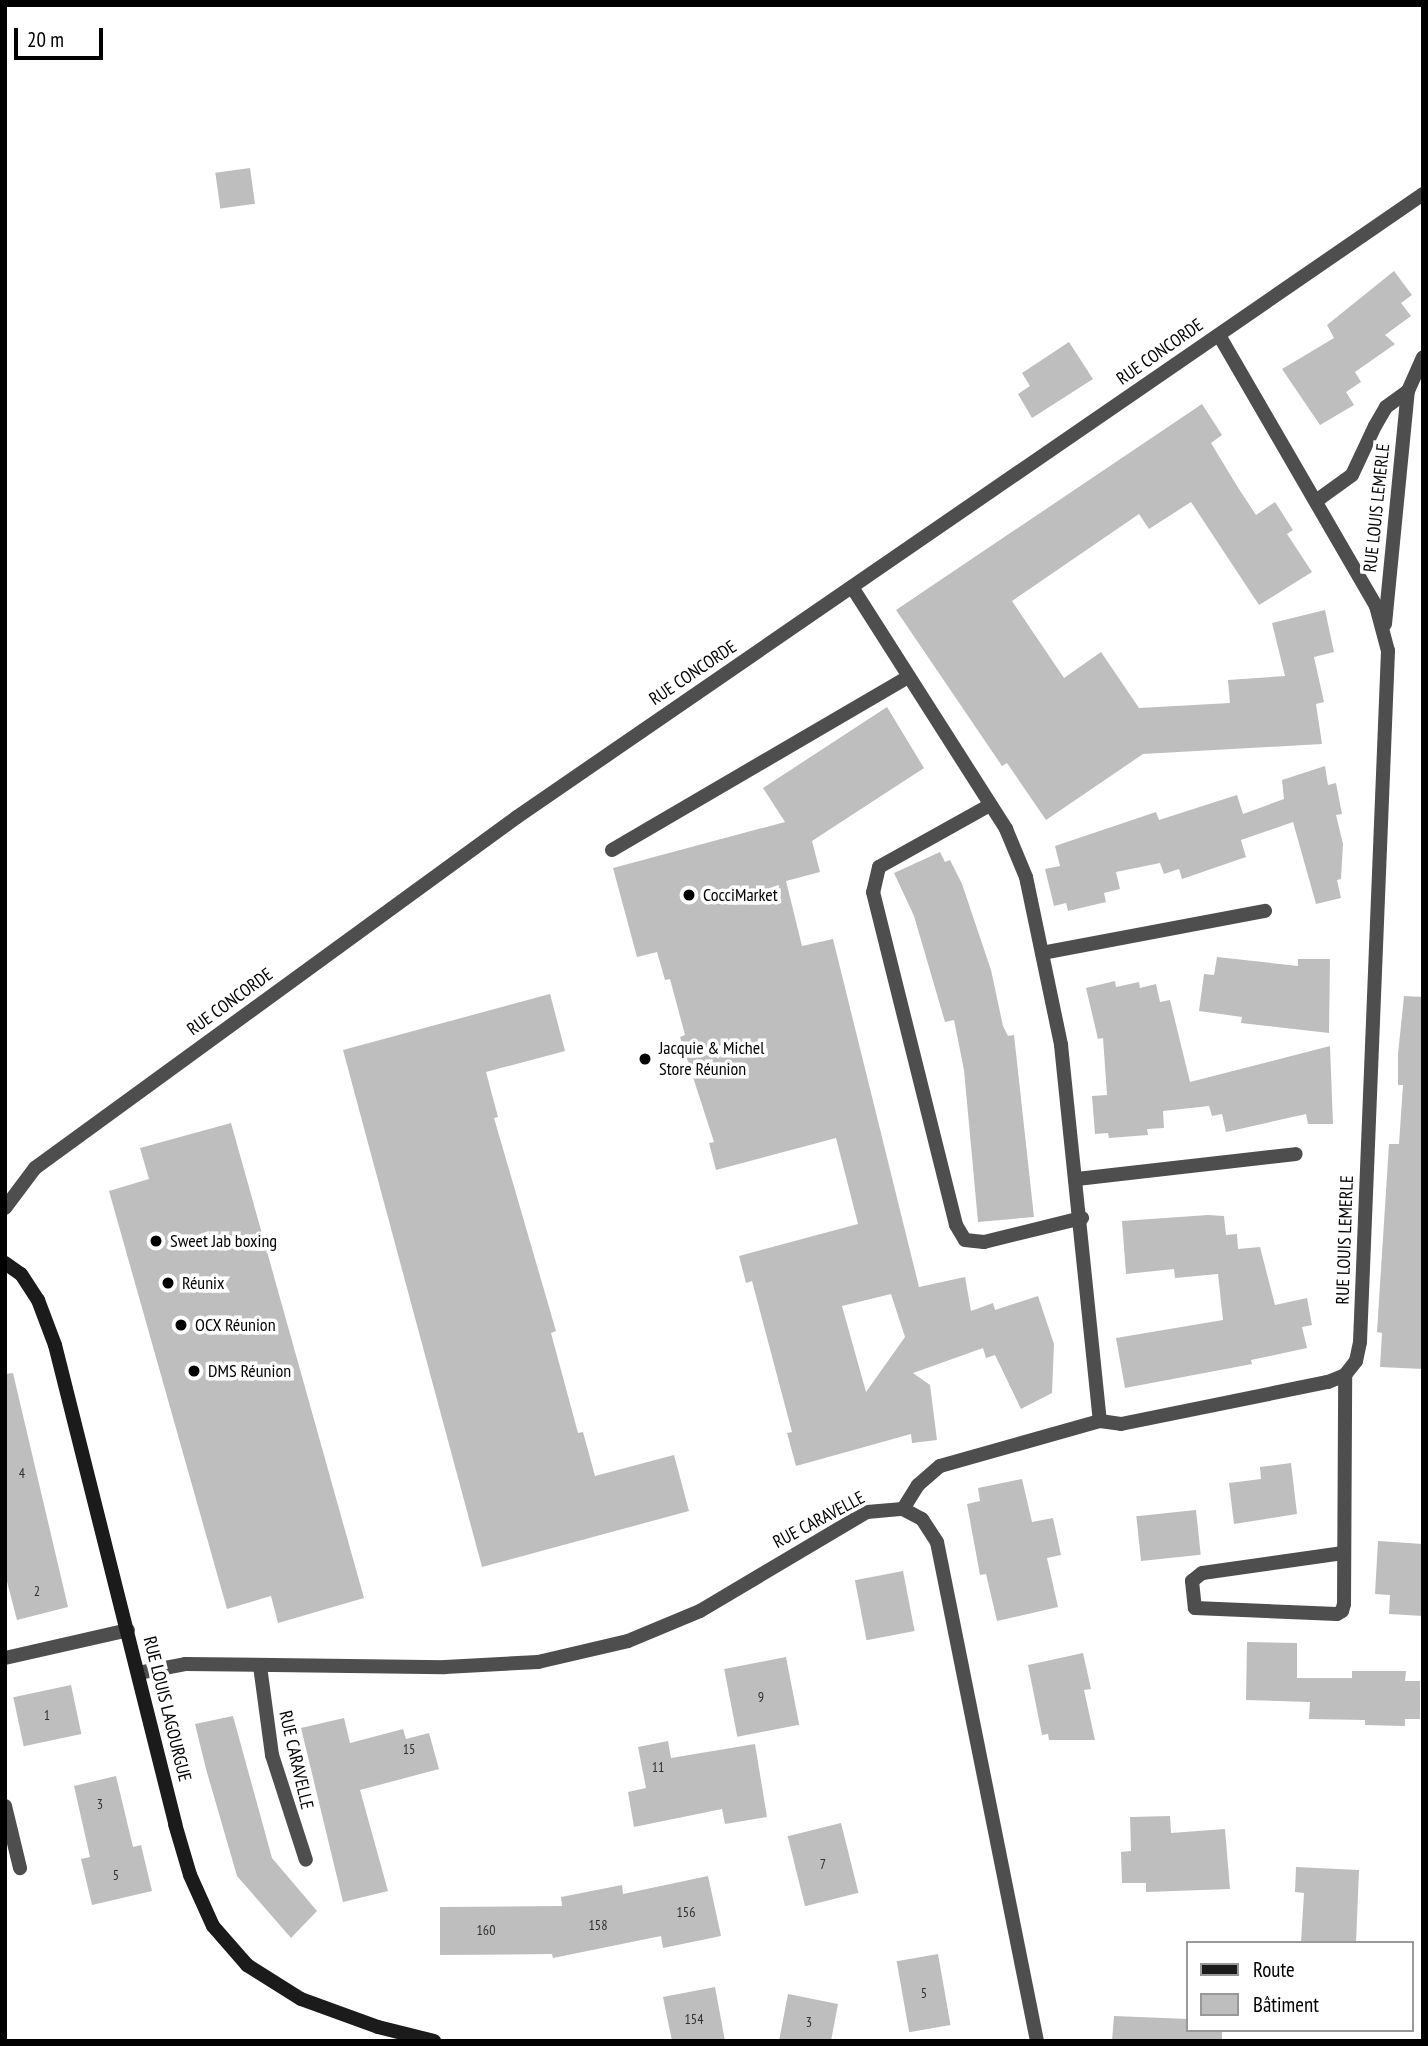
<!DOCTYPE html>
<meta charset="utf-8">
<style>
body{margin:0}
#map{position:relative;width:1428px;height:2046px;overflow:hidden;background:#fff;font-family:"PT Sans Narrow",sans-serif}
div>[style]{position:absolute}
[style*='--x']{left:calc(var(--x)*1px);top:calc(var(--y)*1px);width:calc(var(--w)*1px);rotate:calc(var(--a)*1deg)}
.building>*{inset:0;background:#bebebe;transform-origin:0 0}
.street>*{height:14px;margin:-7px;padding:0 7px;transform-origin:7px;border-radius:7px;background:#4e4e4e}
.secondary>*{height:14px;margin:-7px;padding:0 7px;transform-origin:7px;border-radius:7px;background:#1b1b1b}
.dots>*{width:19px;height:19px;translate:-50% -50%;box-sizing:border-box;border:4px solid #fff;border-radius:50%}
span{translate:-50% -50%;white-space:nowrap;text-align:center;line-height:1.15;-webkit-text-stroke:7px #fff;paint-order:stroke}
.number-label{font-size:14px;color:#303030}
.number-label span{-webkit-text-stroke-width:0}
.street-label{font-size:18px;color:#000}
.poi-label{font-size:18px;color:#000}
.left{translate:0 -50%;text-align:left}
.frame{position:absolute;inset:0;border:7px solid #000;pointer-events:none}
.legend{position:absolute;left:1186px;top:1941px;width:228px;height:91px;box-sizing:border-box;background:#fff;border:2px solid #999;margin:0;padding:9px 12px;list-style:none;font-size:21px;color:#000}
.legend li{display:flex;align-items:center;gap:14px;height:35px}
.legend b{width:35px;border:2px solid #999}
.scale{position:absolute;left:14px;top:28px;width:89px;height:32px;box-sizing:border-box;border:4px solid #000;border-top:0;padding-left:9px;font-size:21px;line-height:24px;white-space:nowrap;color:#000;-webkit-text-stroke:5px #fff;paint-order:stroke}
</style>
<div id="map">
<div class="building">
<i style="left:250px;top:168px;width:36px;height:35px;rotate:82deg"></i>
<i style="clip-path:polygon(1394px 271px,1412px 295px,1401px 303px,1411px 316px,1385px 335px,1395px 344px,1355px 372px,1361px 382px,1346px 392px,1354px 405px,1320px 425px,1282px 369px,1334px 338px,1327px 325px)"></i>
<i style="clip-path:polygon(1069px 342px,1093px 379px,1032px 418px,1018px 394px,1030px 386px,1022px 373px)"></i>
<i style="clip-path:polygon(1202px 404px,1222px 435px,1211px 443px,1237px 486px,1256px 515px,1275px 502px,1293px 530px,1287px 534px,1312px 572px,1259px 605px,1191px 502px,1149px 529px,1139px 514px,1012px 601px,1064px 678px,1101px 652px,1139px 708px,1230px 703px,1228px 680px,1285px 676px,1272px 623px,1325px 610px,1334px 652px,1314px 657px,1324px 702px,1316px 704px,1322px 744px,1143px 754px,1046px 820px,1007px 763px,1002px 766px,896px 610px)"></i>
<i style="clip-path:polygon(evenodd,887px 707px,924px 768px,812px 841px,820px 872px,786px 881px,802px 946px,833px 939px,919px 1287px,965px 1277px,971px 1311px,993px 1303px,995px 1310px,1038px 1296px,1054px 1344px,1052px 1393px,1021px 1409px,995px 1355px,986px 1358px,983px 1348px,913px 1373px,930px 1385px,937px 1440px,912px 1443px,911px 1434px,796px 1466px,787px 1433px,792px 1432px,752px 1281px,746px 1283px,739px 1256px,858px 1224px,836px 1138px,716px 1170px,709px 1143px,714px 1142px,680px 1037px,685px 1035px,670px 979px,665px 980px,657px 952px,637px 957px,613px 868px,785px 822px,763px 788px,887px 707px,891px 1294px,905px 1337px,866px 1392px,842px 1306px,891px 1294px)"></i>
<i style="clip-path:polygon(1325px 766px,1328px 785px,1336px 783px,1342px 814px,1336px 815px,1343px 844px,1341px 879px,1337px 880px,1341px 898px,1316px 904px,1293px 822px,1241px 840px,1246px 857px,1182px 879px,1179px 869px,1164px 874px,1160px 863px,1116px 872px,1120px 889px,1104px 893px,1106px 902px,1068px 911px,1066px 903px,1054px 906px,1045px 869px,1060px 866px,1055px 846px,1156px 812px,1159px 820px,1237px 795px,1243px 814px,1284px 799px,1282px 780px)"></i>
<i style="clip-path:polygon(940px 852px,945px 862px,950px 860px,962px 884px,991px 970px,1003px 1026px,1008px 1036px,1014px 1035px,1034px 1217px,978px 1222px,964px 1070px,954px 1020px,945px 1022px,914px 916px,894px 873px)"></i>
<i style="clip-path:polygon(1217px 957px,1298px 966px,1298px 959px,1330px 959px,1329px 1033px,1241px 1023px,1242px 1017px,1199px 1011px,1204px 974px,1214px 975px)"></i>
<i style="clip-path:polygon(1115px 981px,1116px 987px,1139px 982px,1140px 988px,1156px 984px,1160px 1002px,1170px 1000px,1190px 1082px,1330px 1046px,1333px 1124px,1308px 1124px,1306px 1114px,1226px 1132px,1222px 1114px,1212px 1116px,1209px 1106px,1163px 1111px,1164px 1128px,1147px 1129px,1148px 1135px,1109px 1138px,1108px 1133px,1095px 1134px,1092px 1096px,1107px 1095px,1103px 1038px,1098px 1039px,1086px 988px)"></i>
<i style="clip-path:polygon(550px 994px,565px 1051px,486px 1072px,498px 1117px,494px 1118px,556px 1331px,551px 1333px,578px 1433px,583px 1432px,595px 1476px,674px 1455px,689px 1511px,482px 1567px,343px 1050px)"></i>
<i style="clip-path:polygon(1404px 996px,1423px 997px,1423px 1369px,1380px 1367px,1382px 1333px,1377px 1332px,1389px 1144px,1399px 1144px,1403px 1085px,1398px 1085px,1398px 1054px)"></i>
<i style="clip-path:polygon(231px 1123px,364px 1598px,278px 1623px,271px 1596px,227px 1609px,109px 1191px,149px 1179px,140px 1148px)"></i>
<i style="clip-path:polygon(1208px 1215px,1224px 1216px,1226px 1235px,1237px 1234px,1238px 1249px,1260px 1247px,1275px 1305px,1307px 1298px,1312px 1325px,1302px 1327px,1307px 1348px,1251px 1360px,1252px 1364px,1125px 1388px,1116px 1338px,1223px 1320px,1218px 1274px,1175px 1278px,1174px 1269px,1126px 1274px,1122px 1221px)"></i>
<i style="clip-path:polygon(13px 1373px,68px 1607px,17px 1620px,5px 1574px,5px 1374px)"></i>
<i style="clip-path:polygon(1291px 1463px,1297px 1514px,1234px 1524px,1229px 1483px,1261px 1479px,1260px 1467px)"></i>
<i style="clip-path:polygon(1022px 1479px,1032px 1522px,1053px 1518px,1061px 1555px,1047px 1558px,1058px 1607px,997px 1621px,986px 1574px,980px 1575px,967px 1504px,980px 1501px,978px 1488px)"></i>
<i style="left:1196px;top:1510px;width:45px;height:60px;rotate:84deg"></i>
<i style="clip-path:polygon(1378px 1541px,1423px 1544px,1423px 1616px,1389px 1614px,1390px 1595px,1375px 1594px)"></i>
<i style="left:903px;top:1571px;width:61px;height:49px;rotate:79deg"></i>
<i style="clip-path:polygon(1247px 1642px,1297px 1643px,1297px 1678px,1352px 1678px,1352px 1671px,1406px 1671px,1405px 1681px,1420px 1681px,1420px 1719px,1405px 1719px,1405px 1726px,1365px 1725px,1365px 1720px,1309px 1719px,1310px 1702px,1246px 1700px)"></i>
<i style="clip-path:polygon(1083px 1653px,1091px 1689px,1084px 1690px,1095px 1740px,1049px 1740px,1048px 1734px,1042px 1735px,1028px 1665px)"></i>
<i style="left:786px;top:1657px;width:69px;height:63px;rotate:79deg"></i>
<i style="left:71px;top:1685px;width:50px;height:59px;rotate:78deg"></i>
<i style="clip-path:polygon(233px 1716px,272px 1858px,317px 1911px,291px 1938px,237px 1876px,206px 1769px,195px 1724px)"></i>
<i style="clip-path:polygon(344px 1718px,350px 1743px,403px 1729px,406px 1739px,429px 1733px,439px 1769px,360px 1790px,388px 1891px,343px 1902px,301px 1728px)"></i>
<i style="clip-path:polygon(668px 1741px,671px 1758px,755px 1744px,767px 1817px,725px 1824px,722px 1809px,634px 1827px,628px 1792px,646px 1788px,638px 1747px)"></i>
<i style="clip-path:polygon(116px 1776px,133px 1847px,141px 1845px,152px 1891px,92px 1905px,81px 1859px,90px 1857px,74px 1786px)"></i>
<i style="clip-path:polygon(1170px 1816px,1171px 1833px,1225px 1829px,1230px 1889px,1146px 1892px,1146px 1883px,1122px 1883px,1121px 1852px,1131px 1851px,1130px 1817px)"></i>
<i style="left:841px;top:1823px;width:72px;height:55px;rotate:76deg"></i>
<i style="clip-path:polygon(1296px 1867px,1359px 1870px,1356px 1943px,1301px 1943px,1304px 1893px,1295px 1892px)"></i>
<i style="clip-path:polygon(708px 1876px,721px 1936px,663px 1948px,661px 1936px,553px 1958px,552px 1954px,440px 1955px,440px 1907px,562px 1906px,561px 1897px,622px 1885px,623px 1894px)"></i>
<i style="left:938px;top:1954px;width:72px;height:42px;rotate:80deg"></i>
<i style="clip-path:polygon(715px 1987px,725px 2041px,672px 2041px,663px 1997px)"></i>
<i style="clip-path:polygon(788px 1994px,838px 2004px,831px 2041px,779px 2041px)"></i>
<i style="clip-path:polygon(1114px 2016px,1188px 2019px,1188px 2030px,1222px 2030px,1222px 2041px,1112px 2041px)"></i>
</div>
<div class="street">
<i style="--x:1316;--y:501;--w:44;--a:-35.8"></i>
<i style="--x:1352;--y:475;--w:54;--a:-64.9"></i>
<i style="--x:1375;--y:426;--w:22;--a:-60"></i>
<i style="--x:1386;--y:407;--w:27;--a:-36"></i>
<i style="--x:1408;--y:391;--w:37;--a:-66"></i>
<i style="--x:852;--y:587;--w:287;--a:57.5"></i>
<i style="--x:1006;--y:829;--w:52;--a:67.4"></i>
<i style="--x:1026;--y:877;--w:172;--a:78.2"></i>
<i style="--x:1061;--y:1045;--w:378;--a:84.1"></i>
<i style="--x:1385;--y:624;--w:234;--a:-84.4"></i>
<i style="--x:990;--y:805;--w:127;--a:150.8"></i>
<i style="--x:879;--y:867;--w:26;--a:103"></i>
<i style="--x:873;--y:892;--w:343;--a:76"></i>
<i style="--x:956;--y:1225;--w:17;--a:59"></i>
<i style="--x:965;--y:1240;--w:19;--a:6"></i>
<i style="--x:984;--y:1242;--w:101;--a:-13.8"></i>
<i style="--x:612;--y:850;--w:341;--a:-30.3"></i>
<i style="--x:1042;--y:953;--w:227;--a:-10.7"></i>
<i style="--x:1077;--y:1179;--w:220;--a:-6.5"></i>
<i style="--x:5;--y:1208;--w:50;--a:-53.1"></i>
<i style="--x:35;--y:1168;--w:596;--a:-36.06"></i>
<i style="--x:517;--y:817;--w:1100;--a:-34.51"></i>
<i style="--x:903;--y:1509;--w:28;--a:-58"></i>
<i style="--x:918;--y:1485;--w:29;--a:-41"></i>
<i style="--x:940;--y:1466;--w:166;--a:-15.7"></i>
<i style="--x:1100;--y:1421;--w:21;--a:8"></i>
<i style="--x:1121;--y:1424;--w:211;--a:-11.5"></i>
<i style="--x:1328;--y:1382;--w:18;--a:-22"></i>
<i style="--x:1345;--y:1375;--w:18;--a:-52"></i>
<i style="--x:1356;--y:1361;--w:19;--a:-78"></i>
<i style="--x:1360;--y:1342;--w:692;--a:-87.68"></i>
<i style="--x:1388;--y:651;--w:47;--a:-104.9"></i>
<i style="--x:1376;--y:606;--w:313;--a:-120.1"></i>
<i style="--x:1343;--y:1553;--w:142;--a:171.9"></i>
<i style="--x:1202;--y:1573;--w:13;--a:141"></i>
<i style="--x:1192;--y:1581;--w:27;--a:84"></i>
<i style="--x:1195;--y:1608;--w:142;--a:2.4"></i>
<i style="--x:1337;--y:1614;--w:6;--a:-31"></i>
<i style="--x:1342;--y:1611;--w:7;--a:-74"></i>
<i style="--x:1344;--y:1604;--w:229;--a:-89.7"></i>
<i style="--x:5;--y:1658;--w:126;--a:-12.8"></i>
<i style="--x:260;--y:1666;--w:90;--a:82.3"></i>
<i style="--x:272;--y:1755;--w:110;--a:72.1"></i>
<i style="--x:138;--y:1673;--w:48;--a:-10.8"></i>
<i style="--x:185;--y:1664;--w:260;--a:0.7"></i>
<i style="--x:445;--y:1667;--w:93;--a:-3.1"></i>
<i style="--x:538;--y:1662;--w:92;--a:-13.1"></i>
<i style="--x:628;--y:1641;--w:78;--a:-22.6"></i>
<i style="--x:700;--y:1611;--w:194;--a:-30.7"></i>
<i style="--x:867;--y:1512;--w:36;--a:-5"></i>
<i style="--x:903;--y:1509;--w:21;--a:28"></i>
<i style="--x:922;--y:1519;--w:27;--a:57"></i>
<i style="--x:937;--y:1542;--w:509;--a:78.67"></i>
<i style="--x:5;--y:1806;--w:64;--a:76.4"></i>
</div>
<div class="secondary">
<i style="--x:5;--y:1263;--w:19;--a:35"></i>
<i style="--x:21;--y:1274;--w:31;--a:57"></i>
<i style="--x:38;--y:1300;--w:48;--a:69.3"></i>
<i style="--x:55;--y:1345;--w:494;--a:75.9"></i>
<i style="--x:175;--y:1824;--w:53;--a:73.6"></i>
<i style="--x:190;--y:1875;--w:56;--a:65.7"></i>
<i style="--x:213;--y:1926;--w:52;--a:48.9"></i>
<i style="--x:247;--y:1965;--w:64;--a:32.2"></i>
<i style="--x:301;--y:1999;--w:82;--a:20"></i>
<i style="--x:378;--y:2027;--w:58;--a:14"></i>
</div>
<div class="dots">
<i style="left:689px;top:895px;background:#000"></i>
<i style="left:645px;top:1059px;background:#000"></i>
<i style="left:156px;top:1241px;background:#000"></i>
<i style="left:168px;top:1283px;background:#000"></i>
<i style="left:181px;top:1325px;background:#000"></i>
<i style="left:194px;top:1371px;background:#000"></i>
</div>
<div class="number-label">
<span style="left:22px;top:1473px">4</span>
<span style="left:37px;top:1591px">2</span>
<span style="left:761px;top:1697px">9</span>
<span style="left:47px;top:1715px">1</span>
<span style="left:409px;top:1749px">15</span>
<span style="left:658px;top:1767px">11</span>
<span style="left:100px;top:1804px">3</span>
<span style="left:823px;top:1864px">7</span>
<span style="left:116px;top:1875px">5</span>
<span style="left:686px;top:1912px">156</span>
<span style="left:598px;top:1925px">158</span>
<span style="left:486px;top:1930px">160</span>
<span style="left:924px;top:1993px">5</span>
<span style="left:694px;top:2019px">154</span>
<span style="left:809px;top:2022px">3</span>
</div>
<div class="street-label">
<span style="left:1160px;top:352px;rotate:-35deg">RUE CONCORDE</span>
<span style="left:1377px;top:508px;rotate:-84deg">RUE LOUIS LEMERLE</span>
<span style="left:693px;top:673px;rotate:-34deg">RUE CONCORDE</span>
<span style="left:230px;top:1002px;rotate:-36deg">RUE CONCORDE</span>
<span style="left:1345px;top:1240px;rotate:-88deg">RUE LOUIS LEMERLE</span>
<span style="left:819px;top:1520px;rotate:-28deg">RUE CARAVELLE</span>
<span style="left:167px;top:1709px;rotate:76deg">RUE LOUIS LAGOURGUE</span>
<span style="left:296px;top:1760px;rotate:77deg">RUE CARAVELLE</span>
</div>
<div class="poi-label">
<span class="left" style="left:703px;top:895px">CocciMarket</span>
<span class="left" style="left:659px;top:1059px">Jacquie &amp; Michel<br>Store Réunion</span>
<span class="left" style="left:170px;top:1241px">Sweet Jab boxing</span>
<span class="left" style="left:182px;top:1283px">Réunix</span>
<span class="left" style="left:195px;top:1325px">OCX Réunion</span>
<span class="left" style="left:208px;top:1371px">DMS Réunion</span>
</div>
<div class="frame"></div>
<ul class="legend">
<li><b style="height:9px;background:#1b1b1b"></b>Route</li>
<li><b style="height:19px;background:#bebebe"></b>Bâtiment</li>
</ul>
<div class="scale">20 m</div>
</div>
